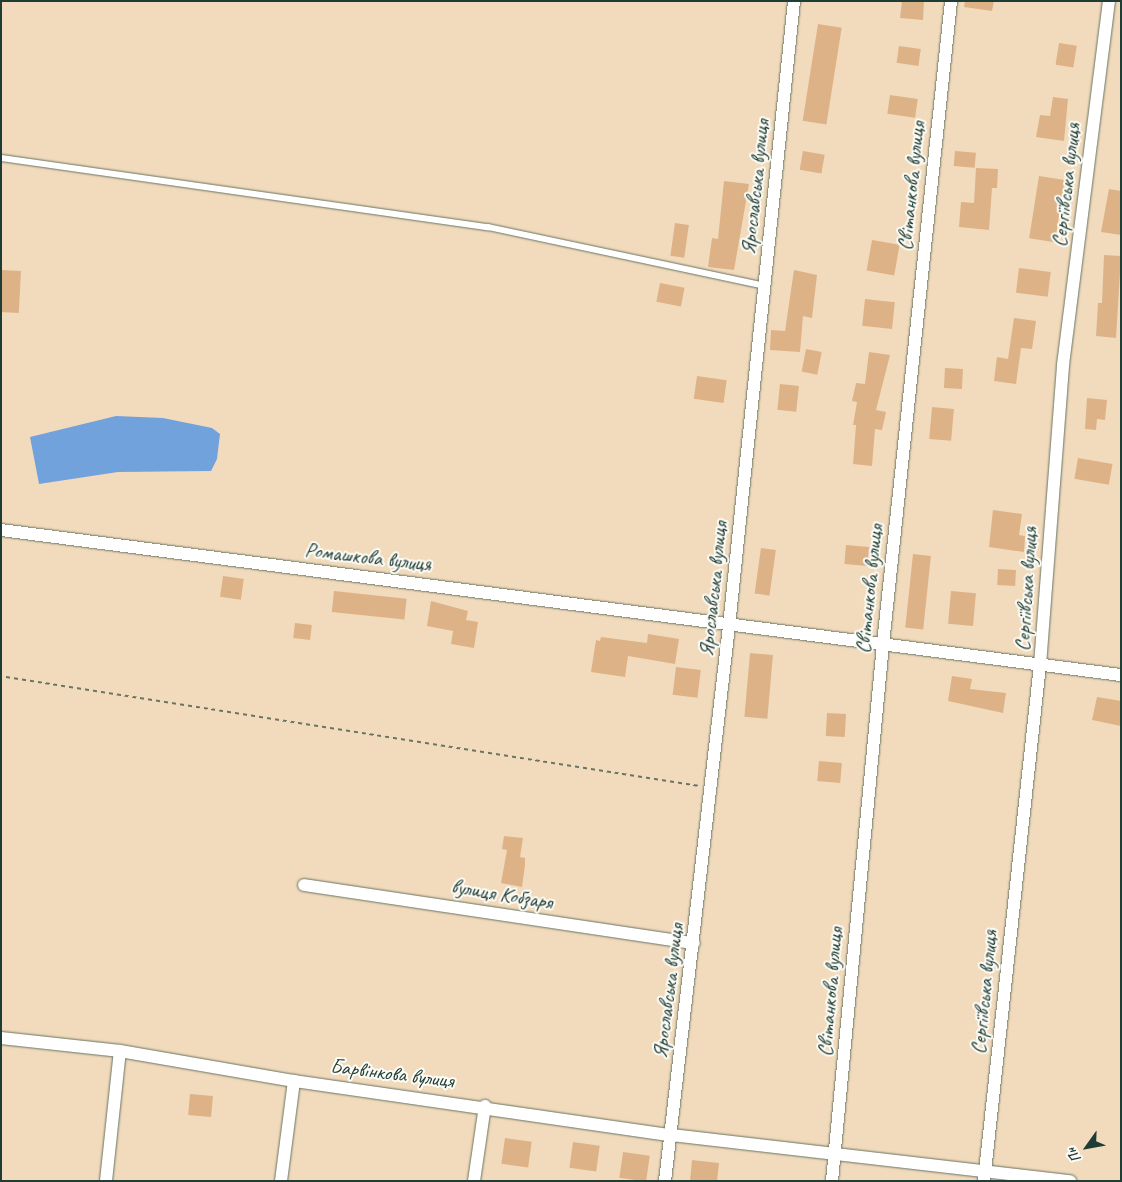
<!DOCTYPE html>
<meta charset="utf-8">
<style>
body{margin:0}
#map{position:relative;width:1122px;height:1182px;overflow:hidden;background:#f2dbbc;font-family:Caveat,sans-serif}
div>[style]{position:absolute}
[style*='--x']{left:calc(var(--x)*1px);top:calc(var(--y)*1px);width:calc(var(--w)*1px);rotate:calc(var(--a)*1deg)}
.water>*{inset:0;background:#71a2dc}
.building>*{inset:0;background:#ddb287;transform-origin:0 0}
.path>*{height:2px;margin-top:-1px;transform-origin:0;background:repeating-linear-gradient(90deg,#697464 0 4px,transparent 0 8px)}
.roads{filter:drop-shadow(0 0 1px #697464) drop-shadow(0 0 1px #697464)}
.lane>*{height:6px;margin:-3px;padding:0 3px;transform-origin:3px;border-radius:3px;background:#fff}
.street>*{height:12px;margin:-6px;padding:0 6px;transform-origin:6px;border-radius:6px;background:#fff}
span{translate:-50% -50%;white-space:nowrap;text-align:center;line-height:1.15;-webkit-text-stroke:4px #fdfcf7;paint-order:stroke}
.street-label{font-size:21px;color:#1f3d34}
.frame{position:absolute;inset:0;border:2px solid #1f3d34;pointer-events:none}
.north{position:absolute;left:1062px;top:1122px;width:50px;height:50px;-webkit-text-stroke:4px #fdfcf7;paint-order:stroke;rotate:238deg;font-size:14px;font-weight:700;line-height:20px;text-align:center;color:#1f3d34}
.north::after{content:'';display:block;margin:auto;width:18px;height:22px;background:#1f3d34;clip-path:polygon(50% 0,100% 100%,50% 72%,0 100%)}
</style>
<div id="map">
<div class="water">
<i style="clip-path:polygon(116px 416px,163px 418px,212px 428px,220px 434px,217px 459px,211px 471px,118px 472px,39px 484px,30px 437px)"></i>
</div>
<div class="building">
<i style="clip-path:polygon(902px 1px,924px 1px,923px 20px,900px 18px)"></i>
<i style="clip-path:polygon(965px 1px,994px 1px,992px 11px,964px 7px)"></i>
<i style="left:818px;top:24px;width:24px;height:98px;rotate:9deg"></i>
<i style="left:1059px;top:43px;width:18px;height:22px;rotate:9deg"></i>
<i style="left:899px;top:46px;width:22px;height:17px;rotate:8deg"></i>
<i style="left:890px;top:95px;width:28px;height:19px;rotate:8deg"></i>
<i style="clip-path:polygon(1053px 97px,1068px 99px,1064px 141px,1036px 137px,1040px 115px,1050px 116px)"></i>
<i style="left:803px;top:151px;width:22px;height:19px;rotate:10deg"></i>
<i style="left:955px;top:151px;width:21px;height:15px;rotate:5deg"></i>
<i style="clip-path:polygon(976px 168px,998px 169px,997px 188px,992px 188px,989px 230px,959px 227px,961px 202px,974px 203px)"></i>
<i style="left:1039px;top:176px;width:26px;height:63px;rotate:9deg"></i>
<i style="clip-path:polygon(724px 181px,749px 184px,734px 270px,708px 267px,712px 238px,718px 239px)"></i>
<i style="clip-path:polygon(1109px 189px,1121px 191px,1121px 235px,1101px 232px)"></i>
<i style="left:675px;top:223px;width:14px;height:33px;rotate:8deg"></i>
<i style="left:872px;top:240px;width:28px;height:31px;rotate:10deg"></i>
<i style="clip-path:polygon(1104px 255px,1121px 256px,1116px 338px,1096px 336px,1098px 303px,1102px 303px)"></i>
<i style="left:1019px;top:268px;width:32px;height:25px;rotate:7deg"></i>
<i style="left:1px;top:270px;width:20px;height:42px;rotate:3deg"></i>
<i style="clip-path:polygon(794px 270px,817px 275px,812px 318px,803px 316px,800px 352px,770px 350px,771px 330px,785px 331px)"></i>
<i style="left:660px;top:283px;width:25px;height:19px;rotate:11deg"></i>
<i style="left:865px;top:299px;width:30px;height:27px;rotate:6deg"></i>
<i style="clip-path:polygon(1014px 318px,1036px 321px,1032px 349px,1021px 348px,1016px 384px,994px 381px,997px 357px,1008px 359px)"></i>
<i style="left:806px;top:349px;width:16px;height:23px;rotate:11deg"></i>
<i style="clip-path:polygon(869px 352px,890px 355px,876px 410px,886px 412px,882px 430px,875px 429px,872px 466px,853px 464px,856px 425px,853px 425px,857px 402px,852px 401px,856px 383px,865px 384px)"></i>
<i style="left:945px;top:368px;width:18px;height:20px;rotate:3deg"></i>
<i style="left:697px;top:376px;width:30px;height:23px;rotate:8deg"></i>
<i style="left:780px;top:384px;width:19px;height:26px;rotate:6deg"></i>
<i style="clip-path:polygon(1087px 398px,1107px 400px,1105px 420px,1097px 419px,1096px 430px,1085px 429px)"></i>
<i style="left:932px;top:407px;width:22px;height:32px;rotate:5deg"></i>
<i style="left:1078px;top:458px;width:35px;height:21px;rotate:10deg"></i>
<i style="clip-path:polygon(993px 510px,1022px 514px,1019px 535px,1025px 536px,1024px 552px,989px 547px)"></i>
<i style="left:846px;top:545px;width:23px;height:19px;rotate:5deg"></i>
<i style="left:761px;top:548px;width:15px;height:46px;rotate:8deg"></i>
<i style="left:913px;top:554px;width:18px;height:74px;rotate:6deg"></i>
<i style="left:998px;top:569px;width:18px;height:16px;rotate:3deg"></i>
<i style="left:223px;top:576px;width:21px;height:21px;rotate:8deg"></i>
<i style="left:334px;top:591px;width:73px;height:21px;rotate:6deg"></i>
<i style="left:951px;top:591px;width:25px;height:33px;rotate:5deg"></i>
<i style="clip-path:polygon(431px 601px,468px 611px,466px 620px,478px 622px,474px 648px,451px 644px,453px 631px,427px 626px)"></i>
<i style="left:295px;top:623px;width:17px;height:15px;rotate:7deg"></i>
<i style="clip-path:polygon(648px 634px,679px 639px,675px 664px,628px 656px,625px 677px,591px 672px,596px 640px,600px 641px,601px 637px,647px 643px)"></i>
<i style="left:750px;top:653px;width:23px;height:64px;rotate:5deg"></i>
<i style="left:676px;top:667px;width:25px;height:28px;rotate:7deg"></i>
<i style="clip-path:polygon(952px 676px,972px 679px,970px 689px,1006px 693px,1003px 713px,948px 701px)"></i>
<i style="clip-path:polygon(1097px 697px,1121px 701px,1121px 726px,1092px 720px)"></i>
<i style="left:827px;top:713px;width:19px;height:23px;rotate:3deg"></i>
<i style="left:819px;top:761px;width:23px;height:20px;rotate:5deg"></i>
<i style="clip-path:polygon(504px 836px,523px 838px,520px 857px,525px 858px,525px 865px,522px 887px,501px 883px,507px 850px,502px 849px)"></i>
<i style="left:190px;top:1094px;width:23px;height:21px;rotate:5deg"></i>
<i style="left:505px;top:1138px;width:27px;height:26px;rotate:8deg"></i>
<i style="left:573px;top:1142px;width:27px;height:26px;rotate:8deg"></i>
<i style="left:623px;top:1152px;width:27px;height:26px;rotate:8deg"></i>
<i style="clip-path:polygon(692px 1160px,719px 1163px,717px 1181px,690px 1181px)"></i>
</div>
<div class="path">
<i style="--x:6;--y:677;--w:702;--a:8.94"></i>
</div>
<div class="roads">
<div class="lane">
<i style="--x:1;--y:158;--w:492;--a:8.1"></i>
<i style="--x:488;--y:227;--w:283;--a:12"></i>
</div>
<div class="street">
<i style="--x:1;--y:530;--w:1129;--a:7.38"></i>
<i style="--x:304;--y:885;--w:394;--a:8.5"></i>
<i style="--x:1;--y:1038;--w:120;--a:6.2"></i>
<i style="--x:120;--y:1051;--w:177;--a:9.8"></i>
<i style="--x:294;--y:1081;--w:381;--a:8.2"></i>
<i style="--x:671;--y:1135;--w:402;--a:6.6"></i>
<i style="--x:106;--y:1181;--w:131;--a:-83.9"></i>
<i style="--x:281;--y:1181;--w:101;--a:-82.6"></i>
<i style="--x:474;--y:1181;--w:76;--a:-81.7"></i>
<i style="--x:665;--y:1181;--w:559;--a:-83.42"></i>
<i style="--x:729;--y:626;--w:628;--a:-84.06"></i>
<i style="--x:832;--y:1181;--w:539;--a:-84.57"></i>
<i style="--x:883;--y:644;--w:647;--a:-83.96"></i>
<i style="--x:984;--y:1181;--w:519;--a:-83.81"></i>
<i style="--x:1040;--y:665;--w:301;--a:-85.6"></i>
<i style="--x:1063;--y:365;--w:367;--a:-82.8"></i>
</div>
</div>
<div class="street-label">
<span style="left:1066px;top:185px;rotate:-83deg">Сергіївська вулиця</span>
<span style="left:911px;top:186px;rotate:-84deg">Світанкова вулиця</span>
<span style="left:755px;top:187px;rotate:-84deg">Ярославська вулиця</span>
<span style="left:368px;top:557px;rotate:7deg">Ромашкова вулиця</span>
<span style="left:713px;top:589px;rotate:-84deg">Ярославська вулиця</span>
<span style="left:869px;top:589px;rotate:-84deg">Світанкова вулиця</span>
<span style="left:1026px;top:589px;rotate:-86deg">Сергіївська вулиця</span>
<span style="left:502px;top:894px;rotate:9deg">вулиця Кобзаря</span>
<span style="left:668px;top:991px;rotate:-83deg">Ярославська вулиця</span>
<span style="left:830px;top:992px;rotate:-85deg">Світанкова вулиця</span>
<span style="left:984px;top:992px;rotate:-84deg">Сергіївська вулиця</span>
<span style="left:392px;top:1073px;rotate:7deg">Барвінкова вулиця</span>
</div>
<div class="frame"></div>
<div class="north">Пн</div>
</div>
